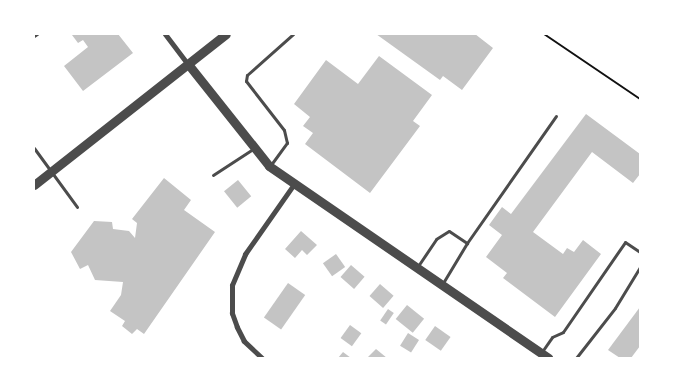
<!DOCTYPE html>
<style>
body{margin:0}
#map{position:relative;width:674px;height:392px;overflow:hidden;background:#fff;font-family:"Space Grotesk",sans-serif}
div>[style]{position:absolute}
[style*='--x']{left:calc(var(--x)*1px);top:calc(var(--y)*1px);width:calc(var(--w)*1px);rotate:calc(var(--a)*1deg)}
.building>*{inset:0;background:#c4c4c4;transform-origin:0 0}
.path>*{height:2px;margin:-1px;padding:0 1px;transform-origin:1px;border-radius:1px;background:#111}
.service>*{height:3px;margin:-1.5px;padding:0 1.5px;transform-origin:1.5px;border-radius:1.5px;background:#4c4c4c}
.minor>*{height:5px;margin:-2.5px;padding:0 2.5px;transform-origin:2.5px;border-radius:2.5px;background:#4c4c4c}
.tertiary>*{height:9px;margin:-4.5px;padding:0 4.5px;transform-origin:4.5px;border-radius:4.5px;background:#4c4c4c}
span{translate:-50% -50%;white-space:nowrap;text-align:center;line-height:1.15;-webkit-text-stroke:5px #fff;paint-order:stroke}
.frame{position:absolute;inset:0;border:35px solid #fff;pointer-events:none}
</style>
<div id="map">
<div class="building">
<i style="clip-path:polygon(74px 34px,118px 34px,133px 53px,83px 91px,64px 66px,88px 47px,83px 40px,78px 43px,72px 35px)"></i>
<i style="clip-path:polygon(376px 34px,475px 34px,493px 48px,462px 90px,443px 76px,440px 80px)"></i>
<i style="clip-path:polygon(379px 56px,432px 95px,413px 121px,420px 126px,370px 193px,305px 144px,313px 133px,303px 126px,310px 117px,294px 104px,326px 60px,358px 84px)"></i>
<i style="clip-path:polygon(586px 114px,640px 154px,640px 174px,633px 183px,592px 152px,533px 232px,563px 254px,567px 248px,574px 252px,583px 240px,601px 254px,555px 317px,503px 278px,507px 273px,486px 257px,502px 235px,489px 225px,502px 207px,511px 214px)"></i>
<i style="clip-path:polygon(164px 178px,191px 200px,184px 210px,215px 232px,144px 334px,137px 329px,132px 334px,122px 326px,125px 321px,110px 311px,121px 295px,123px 282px,95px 280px,88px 265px,80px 269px,71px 252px,94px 221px,112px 222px,113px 229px,129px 231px,135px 238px,137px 223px,132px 219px)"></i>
<i style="left:238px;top:180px;width:21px;height:18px;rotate:51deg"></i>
<i style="clip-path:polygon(301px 231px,317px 245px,307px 255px,302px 250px,295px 258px,285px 249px)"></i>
<i style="left:336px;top:254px;width:16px;height:16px;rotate:55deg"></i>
<i style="left:351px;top:265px;width:18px;height:16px;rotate:41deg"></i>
<i style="left:288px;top:283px;width:21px;height:42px;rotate:35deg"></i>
<i style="left:380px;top:284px;width:18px;height:16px;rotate:41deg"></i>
<i style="left:407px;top:305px;width:22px;height:18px;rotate:39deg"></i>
<i style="clip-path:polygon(640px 307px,640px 346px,631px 358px,620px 358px,608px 350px)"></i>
<i style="left:388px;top:309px;width:7px;height:14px;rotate:34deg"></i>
<i style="left:350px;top:325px;width:14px;height:16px;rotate:36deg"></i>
<i style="left:435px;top:326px;width:19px;height:17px;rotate:35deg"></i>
<i style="left:408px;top:333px;width:13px;height:15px;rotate:32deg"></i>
<i style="clip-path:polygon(376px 349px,387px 358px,367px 358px)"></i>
<i style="clip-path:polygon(343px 352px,351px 358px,338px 358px)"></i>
</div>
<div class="path">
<i style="--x:544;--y:34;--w:116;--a:34.1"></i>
</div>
<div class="service">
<i style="--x:34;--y:36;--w:4;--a:-34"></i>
<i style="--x:34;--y:148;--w:73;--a:53.9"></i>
<i style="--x:270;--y:166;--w:29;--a:-54"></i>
<i style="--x:287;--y:143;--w:13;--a:-103"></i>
<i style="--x:284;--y:130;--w:62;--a:-127.8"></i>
<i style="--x:246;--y:81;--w:6;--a:-81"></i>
<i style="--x:247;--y:75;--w:62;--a:-41.7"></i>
<i style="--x:213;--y:175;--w:48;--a:-33"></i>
<i style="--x:467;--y:243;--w:155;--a:-55"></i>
<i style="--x:418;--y:266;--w:32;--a:-56"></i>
<i style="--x:436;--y:239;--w:15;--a:-32"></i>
<i style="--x:449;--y:231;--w:22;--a:34"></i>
<i style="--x:467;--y:243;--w:47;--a:121"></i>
<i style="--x:541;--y:353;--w:19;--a:-55"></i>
<i style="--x:552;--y:337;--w:12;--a:-24"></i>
<i style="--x:563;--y:332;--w:109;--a:-55.4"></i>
<i style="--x:625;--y:242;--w:18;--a:34"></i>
<i style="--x:576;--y:358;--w:63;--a:-52"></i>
<i style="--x:615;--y:308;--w:48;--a:-58.6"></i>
</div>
<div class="minor">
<i style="--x:165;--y:34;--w:38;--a:53"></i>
<i style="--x:262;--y:358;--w:25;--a:-137"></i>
<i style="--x:244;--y:341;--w:16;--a:-117"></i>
<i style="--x:237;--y:327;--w:15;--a:-110"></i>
<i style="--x:232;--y:313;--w:28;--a:-90"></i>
<i style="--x:232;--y:285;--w:34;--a:-67"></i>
<i style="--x:245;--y:254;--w:85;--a:-55"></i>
</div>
<div class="tertiary">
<i style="--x:188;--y:64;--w:130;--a:51.5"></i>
<i style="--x:269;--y:166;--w:339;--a:34.5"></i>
<i style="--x:34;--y:185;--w:244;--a:-38.2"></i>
</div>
<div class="frame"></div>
</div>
